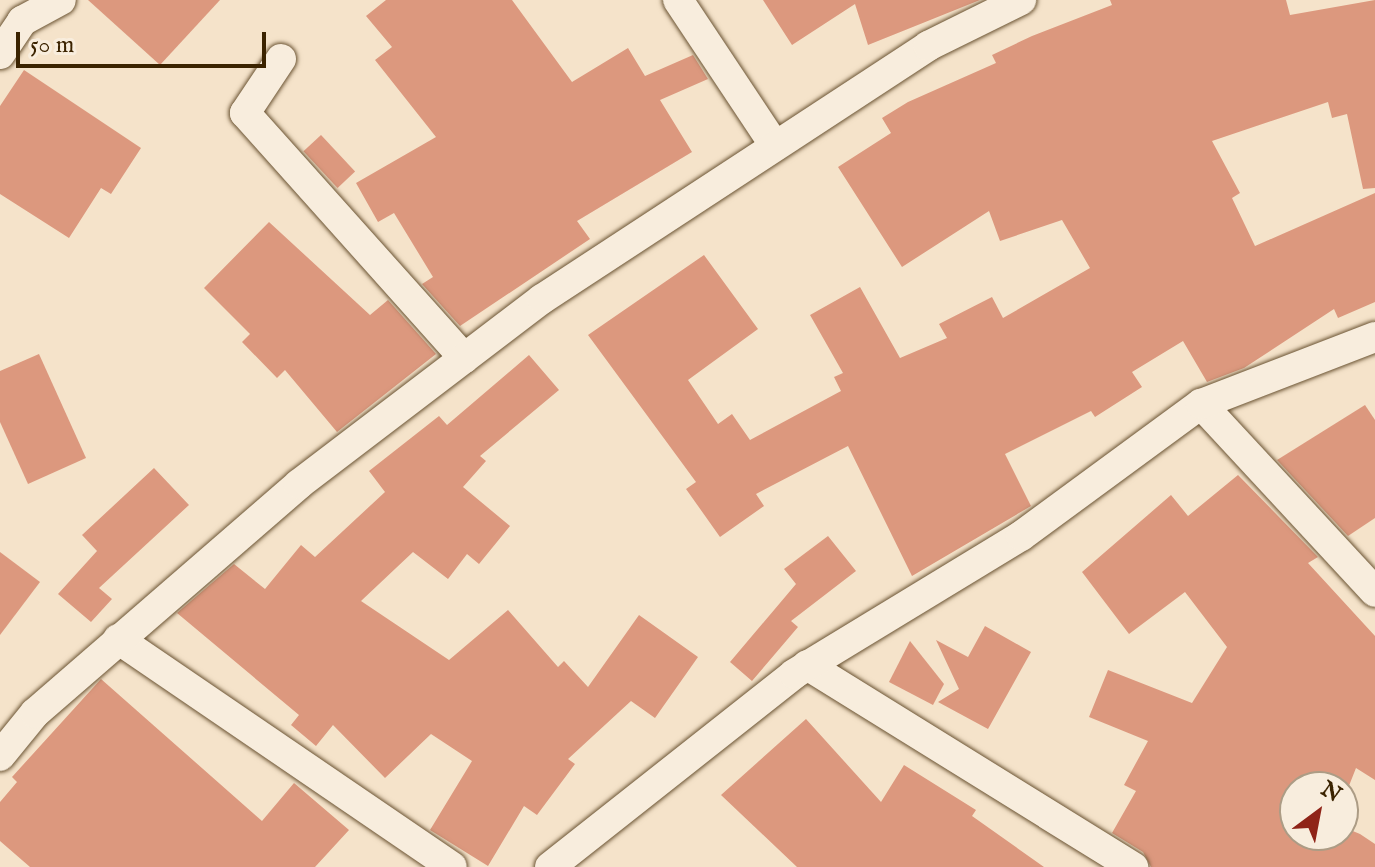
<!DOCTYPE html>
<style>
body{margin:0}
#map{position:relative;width:1375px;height:867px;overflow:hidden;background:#f5e3ca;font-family:"IM FELL English",serif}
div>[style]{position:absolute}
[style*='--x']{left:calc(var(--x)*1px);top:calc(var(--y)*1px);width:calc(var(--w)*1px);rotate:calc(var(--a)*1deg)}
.building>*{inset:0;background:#dc987e;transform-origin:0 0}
.roads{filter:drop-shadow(0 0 2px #6a5332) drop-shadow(0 0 2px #6a5332)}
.street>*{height:30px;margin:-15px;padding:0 15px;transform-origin:15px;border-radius:15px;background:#f8eddd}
span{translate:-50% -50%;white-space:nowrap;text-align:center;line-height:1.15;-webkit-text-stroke:7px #f8eddd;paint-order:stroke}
.north{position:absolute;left:1279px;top:771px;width:80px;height:80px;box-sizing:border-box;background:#f8eddd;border:2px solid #ac9c85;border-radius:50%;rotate:32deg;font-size:22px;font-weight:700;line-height:32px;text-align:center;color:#3b2300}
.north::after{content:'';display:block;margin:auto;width:28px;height:36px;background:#8f2418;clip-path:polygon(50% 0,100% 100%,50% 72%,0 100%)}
.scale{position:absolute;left:16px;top:32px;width:250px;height:36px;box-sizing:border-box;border:4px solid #3b2300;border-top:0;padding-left:10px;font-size:24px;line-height:28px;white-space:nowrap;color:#3b2300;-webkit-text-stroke:6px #f8eddd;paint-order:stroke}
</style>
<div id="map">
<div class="building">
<i style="clip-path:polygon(88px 0,220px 0,160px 65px)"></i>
<i style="clip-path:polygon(386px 0,512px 0,572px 82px,628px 48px,645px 76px,693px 55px,708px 79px,660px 100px,692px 152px,577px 221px,590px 239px,460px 326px,422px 284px,433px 277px,394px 213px,378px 222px,356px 183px,436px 137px,375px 60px,392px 47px,366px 16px)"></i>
<i style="clip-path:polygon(763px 0,980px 0,868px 45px,855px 4px,792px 45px)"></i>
<i style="clip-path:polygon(1110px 0,1286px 0,1290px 15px,1375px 0,1375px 188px,1363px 189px,1347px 114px,1332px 118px,1328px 102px,1212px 141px,1240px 193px,1232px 198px,1255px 246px,1375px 193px,1375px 302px,1338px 318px,1334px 309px,1244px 368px,1207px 382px,1183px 341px,1132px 372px,1142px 387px,1095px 417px,1091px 411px,1005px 454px,1031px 506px,912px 576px,848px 446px,756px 494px,764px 506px,720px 537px,686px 489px,696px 482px,588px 335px,704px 255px,758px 329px,688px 380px,718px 424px,732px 414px,750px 440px,841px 391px,834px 377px,843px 373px,810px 315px,860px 287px,900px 358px,947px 338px,939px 324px,992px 297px,1003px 318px,1090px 268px,1062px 220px,1000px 241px,989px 211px,902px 267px,838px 167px,891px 133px,882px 118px,908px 102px,996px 63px,992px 55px,1032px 36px,1112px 5px)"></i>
<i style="clip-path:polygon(24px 70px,141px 148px,111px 194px,101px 188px,69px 238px,0 194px,0 106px)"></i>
<i style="left:321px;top:135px;width:50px;height:24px;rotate:47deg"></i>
<i style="clip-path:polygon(269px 222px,370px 315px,388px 300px,436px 354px,337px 432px,285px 370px,277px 378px,242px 342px,250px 334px,204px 288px)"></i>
<i style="clip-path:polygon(39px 354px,86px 458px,28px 484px,0 422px,0 371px)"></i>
<i style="clip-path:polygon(529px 355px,559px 390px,480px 456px,486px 461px,463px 487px,510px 526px,479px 564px,467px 554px,448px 579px,413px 552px,361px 601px,449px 660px,508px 610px,558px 667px,564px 661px,588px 687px,639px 615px,698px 657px,655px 718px,631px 701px,568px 759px,575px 764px,537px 815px,524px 806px,488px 866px,430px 830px,472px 761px,431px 734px,385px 778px,333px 725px,316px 746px,291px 725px,299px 715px,177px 613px,234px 564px,265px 589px,301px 545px,315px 557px,385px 492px,369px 471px,439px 416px,447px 425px)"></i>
<i style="clip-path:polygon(1365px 405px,1375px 420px,1375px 518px,1348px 536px,1277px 460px)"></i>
<i style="clip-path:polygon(154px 468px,189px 505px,99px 588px,112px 599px,91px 622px,58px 594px,97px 551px,82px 535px)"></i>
<i style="clip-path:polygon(1238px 475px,1318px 557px,1308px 563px,1375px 636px,1375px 780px,1356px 768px,1343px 801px,1343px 787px,1295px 787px,1295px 835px,1343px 835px,1343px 827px,1360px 834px,1375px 844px,1375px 867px,1151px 867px,1143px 852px,1112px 833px,1136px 791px,1124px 785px,1148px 741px,1089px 717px,1108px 670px,1192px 703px,1227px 647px,1185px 592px,1129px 634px,1082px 572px,1171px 495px,1188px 516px)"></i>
<i style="clip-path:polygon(828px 536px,856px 571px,791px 621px,798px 627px,752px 681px,730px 662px,796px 584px,784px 569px)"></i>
<i style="clip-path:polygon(0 552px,40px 582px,0 635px)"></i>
<i style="clip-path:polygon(985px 626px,1031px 652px,988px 729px,938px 702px,959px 689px,936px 640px,968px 657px)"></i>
<i style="clip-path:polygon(910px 641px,944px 684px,933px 705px,889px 682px)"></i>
<i style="clip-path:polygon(101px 679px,262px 821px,294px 783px,349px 830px,315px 867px,30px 867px,0 841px,0 802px,17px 782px,12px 777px)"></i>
<i style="clip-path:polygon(806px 719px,881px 802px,904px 765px,976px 810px,972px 816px,1044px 867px,797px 867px,721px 795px)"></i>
</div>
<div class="roads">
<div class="street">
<i style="--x:678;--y:0;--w:172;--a:56.4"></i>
<i style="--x:0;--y:54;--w:40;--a:-56"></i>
<i style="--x:22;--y:21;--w:44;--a:-28.3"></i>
<i style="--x:281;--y:59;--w:65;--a:123.7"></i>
<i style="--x:245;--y:113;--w:329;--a:48.2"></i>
<i style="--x:1201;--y:404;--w:256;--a:47.2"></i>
<i style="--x:118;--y:639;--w:404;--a:34.3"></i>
<i style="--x:807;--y:665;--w:384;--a:31.8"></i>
<i style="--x:0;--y:756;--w:55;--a:-50.9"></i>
<i style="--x:35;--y:713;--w:349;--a:-40.9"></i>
<i style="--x:299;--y:484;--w:305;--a:-37.3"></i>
<i style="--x:542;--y:299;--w:462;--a:-33.2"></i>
<i style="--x:928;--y:46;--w:104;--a:-26.3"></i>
<i style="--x:550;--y:867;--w:311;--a:-38.3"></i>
<i style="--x:794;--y:674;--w:266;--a:-31.3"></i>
<i style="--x:1021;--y:536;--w:223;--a:-36.3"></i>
<i style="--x:1201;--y:404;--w:186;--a:-21.1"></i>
</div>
</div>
<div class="north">N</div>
<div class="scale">50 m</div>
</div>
